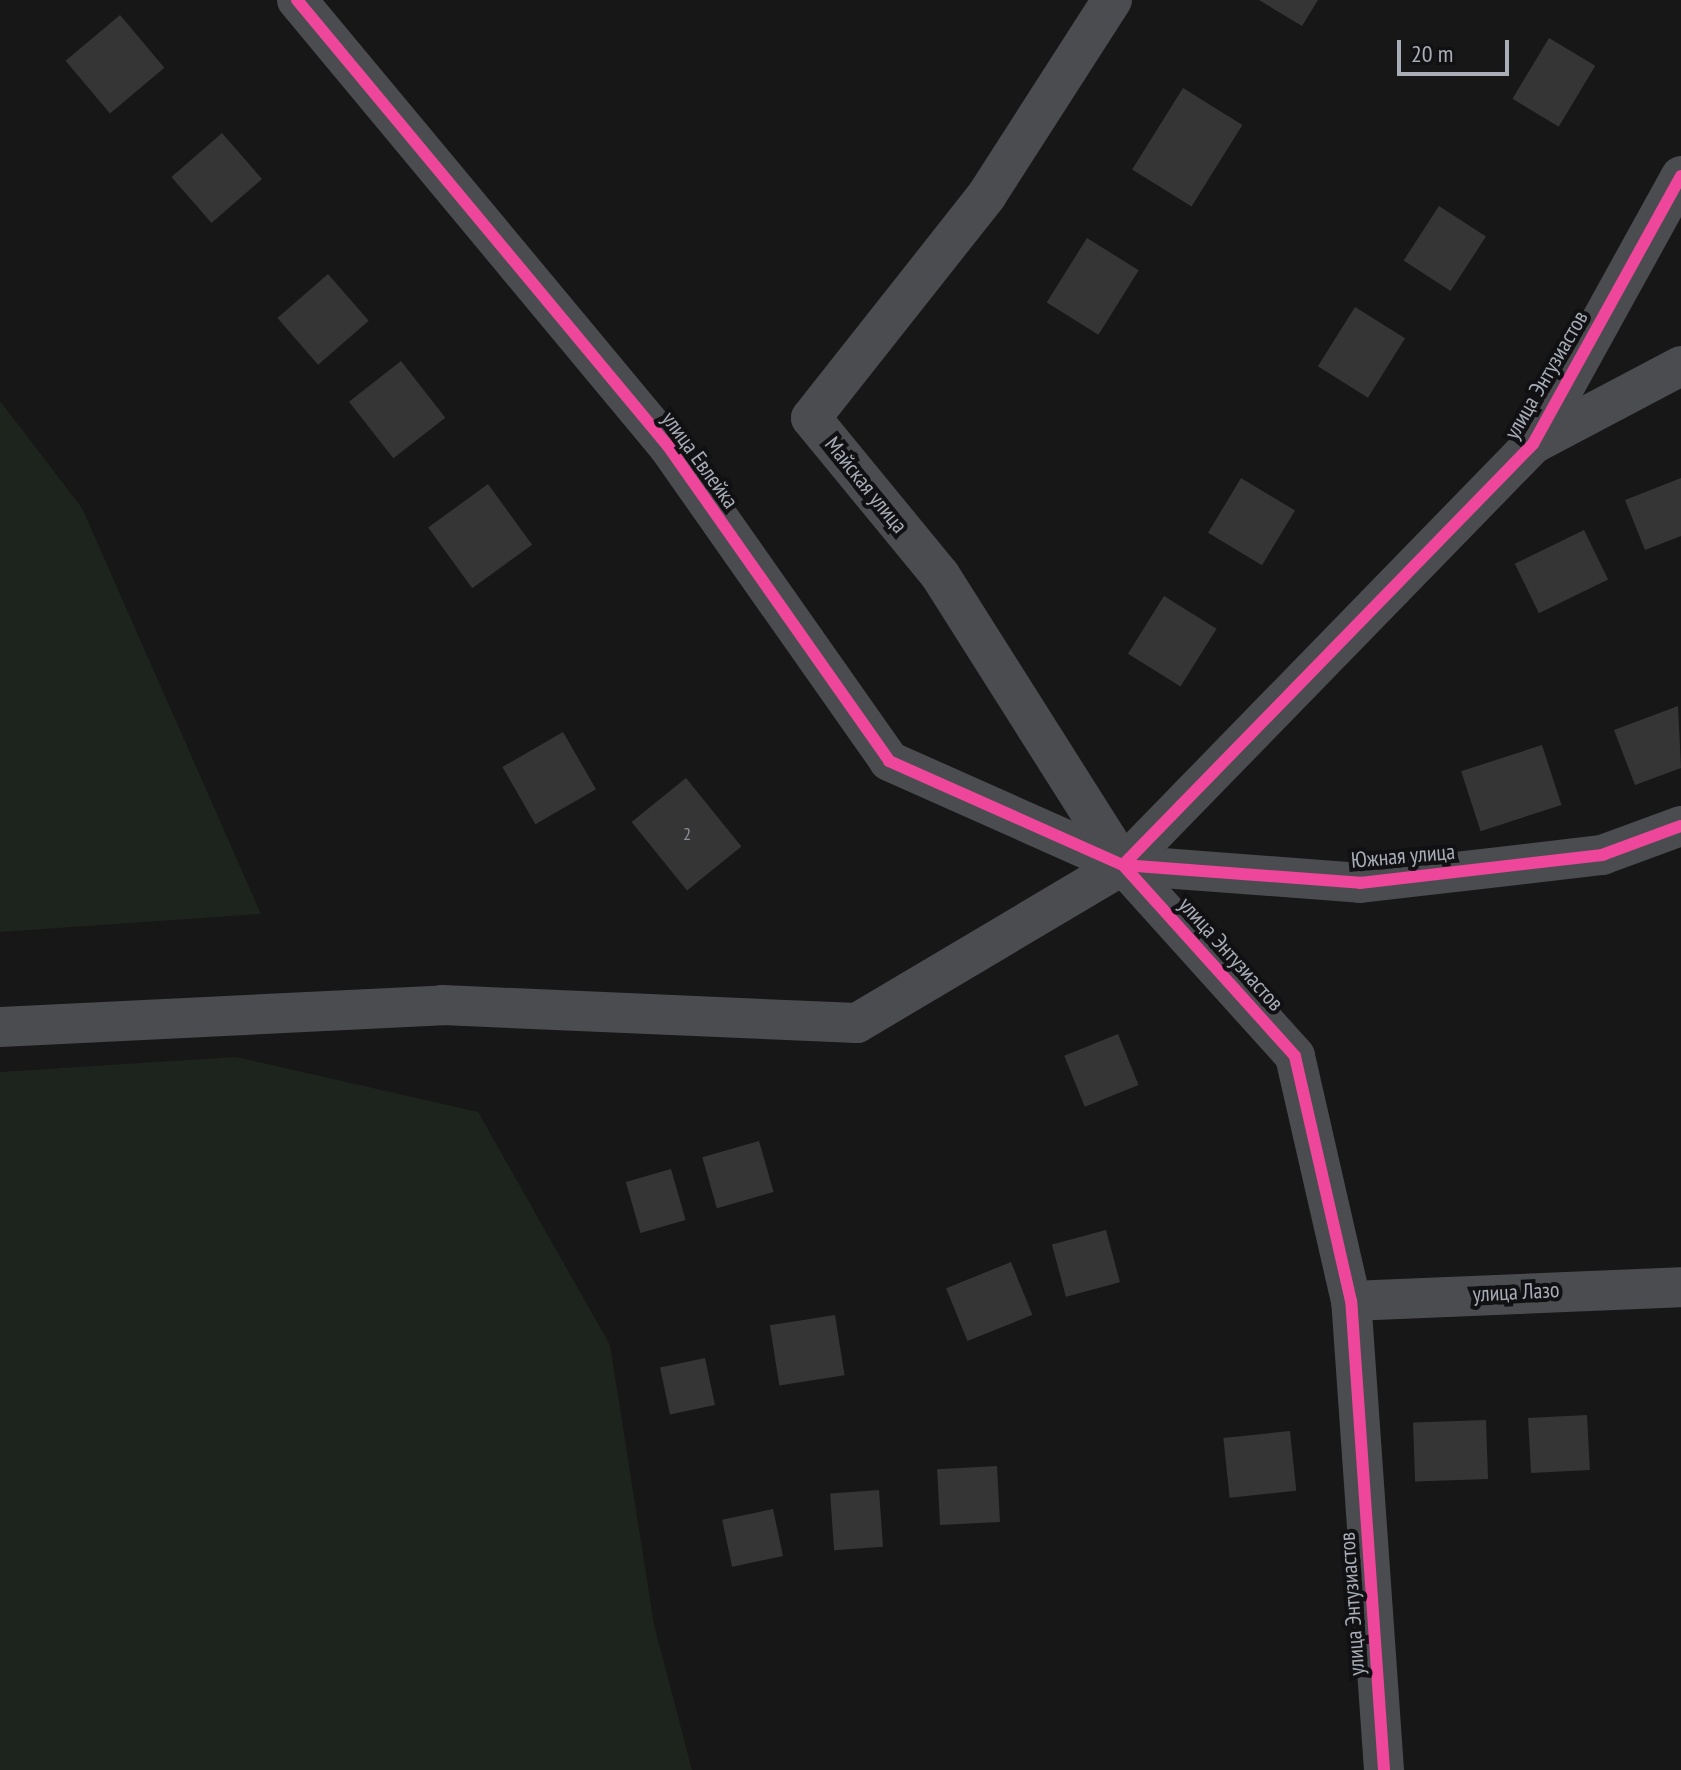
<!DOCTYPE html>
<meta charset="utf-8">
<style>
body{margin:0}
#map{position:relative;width:1681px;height:1770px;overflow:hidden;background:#171717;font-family:"PT Sans Narrow",sans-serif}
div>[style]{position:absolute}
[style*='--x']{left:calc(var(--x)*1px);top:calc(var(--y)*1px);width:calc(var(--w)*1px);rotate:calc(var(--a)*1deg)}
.green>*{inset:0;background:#1d241e}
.building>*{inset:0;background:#353536;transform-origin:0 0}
.minor>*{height:40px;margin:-20px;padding:0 20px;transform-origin:20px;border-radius:20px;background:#4b4c50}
.cycleway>*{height:12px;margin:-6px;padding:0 6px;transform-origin:6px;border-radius:6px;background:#ed469a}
span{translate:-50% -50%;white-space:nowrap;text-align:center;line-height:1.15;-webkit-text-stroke:8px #111113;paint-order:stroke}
.number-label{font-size:18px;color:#8b8f98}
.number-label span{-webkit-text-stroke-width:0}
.street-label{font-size:22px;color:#a8adb8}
.scale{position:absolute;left:1397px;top:40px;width:112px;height:36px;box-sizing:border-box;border:4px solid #a8adb8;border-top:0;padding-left:10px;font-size:24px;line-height:28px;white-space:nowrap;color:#a8adb8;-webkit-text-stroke:6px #111113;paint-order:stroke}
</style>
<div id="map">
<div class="green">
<i style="clip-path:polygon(0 401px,82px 508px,261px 914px,0 932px)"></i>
<i style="clip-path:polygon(236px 1057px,478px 1112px,610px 1345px,654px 1625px,692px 1770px,0 1770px,0 1072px)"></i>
</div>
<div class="building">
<i style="clip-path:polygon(1259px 0,1318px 0,1302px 26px)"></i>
<i style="left:120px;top:15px;width:69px;height:71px;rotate:50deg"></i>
<i style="left:1549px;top:38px;width:54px;height:71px;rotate:31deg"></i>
<i style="left:1183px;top:88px;width:70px;height:96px;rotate:32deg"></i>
<i style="left:222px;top:133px;width:61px;height:67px;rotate:49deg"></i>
<i style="left:1439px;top:206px;width:56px;height:65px;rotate:33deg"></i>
<i style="left:1087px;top:238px;width:61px;height:76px;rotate:32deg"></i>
<i style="left:328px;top:274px;width:62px;height:67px;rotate:49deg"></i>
<i style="left:1355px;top:307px;width:59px;height:70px;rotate:32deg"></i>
<i style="left:401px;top:361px;width:72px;height:66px;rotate:52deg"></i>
<i style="left:1241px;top:478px;width:63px;height:64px;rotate:31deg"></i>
<i style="clip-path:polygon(1681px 478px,1681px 536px,1645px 550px,1625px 500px)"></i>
<i style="left:488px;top:484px;width:75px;height:74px;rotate:54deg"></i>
<i style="left:1584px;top:530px;width:55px;height:77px;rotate:64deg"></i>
<i style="left:1164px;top:596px;width:62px;height:68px;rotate:32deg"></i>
<i style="clip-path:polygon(1678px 706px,1681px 768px,1635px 785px,1614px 730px)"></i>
<i style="left:563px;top:732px;width:66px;height:70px;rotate:60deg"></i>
<i style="left:1542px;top:745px;width:63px;height:85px;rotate:72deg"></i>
<i style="left:686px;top:778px;width:88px;height:70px;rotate:51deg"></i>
<i style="left:1118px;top:1034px;width:55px;height:58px;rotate:68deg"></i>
<i style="left:759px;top:1141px;width:53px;height:59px;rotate:74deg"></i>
<i style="left:671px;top:1169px;width:53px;height:47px;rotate:74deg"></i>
<i style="left:1106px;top:1230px;width:54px;height:56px;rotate:75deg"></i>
<i style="left:1011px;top:1262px;width:57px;height:70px;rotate:68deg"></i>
<i style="left:835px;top:1315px;width:61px;height:66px;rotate:81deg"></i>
<i style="left:705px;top:1358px;width:48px;height:46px;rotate:78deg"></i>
<i style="left:1587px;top:1415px;width:55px;height:59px;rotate:87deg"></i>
<i style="left:1486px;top:1420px;width:59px;height:73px;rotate:88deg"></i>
<i style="left:1290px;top:1431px;width:60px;height:67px;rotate:84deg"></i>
<i style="left:997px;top:1466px;width:56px;height:60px;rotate:87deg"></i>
<i style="left:879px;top:1490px;width:57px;height:49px;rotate:86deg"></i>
<i style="left:773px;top:1509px;width:48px;height:52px;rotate:78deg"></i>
</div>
<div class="minor">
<i style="--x:297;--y:0;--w:580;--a:50.25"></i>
<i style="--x:668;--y:446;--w:385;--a:54.9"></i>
<i style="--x:889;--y:761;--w:256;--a:24"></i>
<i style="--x:1123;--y:865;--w:238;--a:4.3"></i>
<i style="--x:1360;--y:883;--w:244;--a:-6.6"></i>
<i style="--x:1602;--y:855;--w:84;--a:-20.2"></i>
<i style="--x:1112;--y:0;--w:232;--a:122.7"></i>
<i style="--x:987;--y:195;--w:284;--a:128.3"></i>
<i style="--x:811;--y:418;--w:203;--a:50.6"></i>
<i style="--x:940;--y:575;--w:343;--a:57.7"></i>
<i style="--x:1533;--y:444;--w:167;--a:-27.8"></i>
<i style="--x:0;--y:1027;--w:443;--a:-2.8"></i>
<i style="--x:442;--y:1005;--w:415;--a:2.5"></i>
<i style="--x:857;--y:1023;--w:309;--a:-30.7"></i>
<i style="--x:1351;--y:1301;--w:330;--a:-2.4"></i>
<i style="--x:1384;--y:1770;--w:470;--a:-94"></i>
<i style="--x:1351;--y:1301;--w:251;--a:-102.9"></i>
<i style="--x:1295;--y:1056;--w:257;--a:-132"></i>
<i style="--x:1123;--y:865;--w:588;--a:-45.76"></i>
<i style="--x:1533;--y:444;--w:306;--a:-61.1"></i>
</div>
<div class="cycleway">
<i style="--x:297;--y:0;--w:580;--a:50.25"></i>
<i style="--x:668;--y:446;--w:385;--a:54.9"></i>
<i style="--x:889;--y:761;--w:256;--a:24"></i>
<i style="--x:1123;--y:865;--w:238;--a:4.3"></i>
<i style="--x:1360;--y:883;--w:244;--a:-6.6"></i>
<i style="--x:1602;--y:855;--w:84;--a:-20.2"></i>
<i style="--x:1384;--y:1770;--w:470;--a:-94"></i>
<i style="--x:1351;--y:1301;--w:251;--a:-102.9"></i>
<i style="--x:1295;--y:1056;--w:257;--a:-132"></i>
<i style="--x:1123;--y:865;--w:588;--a:-45.76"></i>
<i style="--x:1533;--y:444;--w:306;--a:-61.1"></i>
</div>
<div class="number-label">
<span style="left:687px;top:834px">2</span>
</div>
<div class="street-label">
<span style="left:1546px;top:375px;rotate:-60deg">улица Энтузиастов</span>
<span style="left:700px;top:460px;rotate:54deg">улица Евлейка</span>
<span style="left:866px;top:485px;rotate:51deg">Майская улица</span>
<span style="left:1403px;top:856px;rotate:-5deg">Южная улица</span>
<span style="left:1231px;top:954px;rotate:48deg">улица Энтузиастов</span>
<span style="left:1516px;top:1292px;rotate:-3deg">улица Лазо</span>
<span style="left:1352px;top:1604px;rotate:-94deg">улица Энтузиастов</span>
</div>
<div class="scale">20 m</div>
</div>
